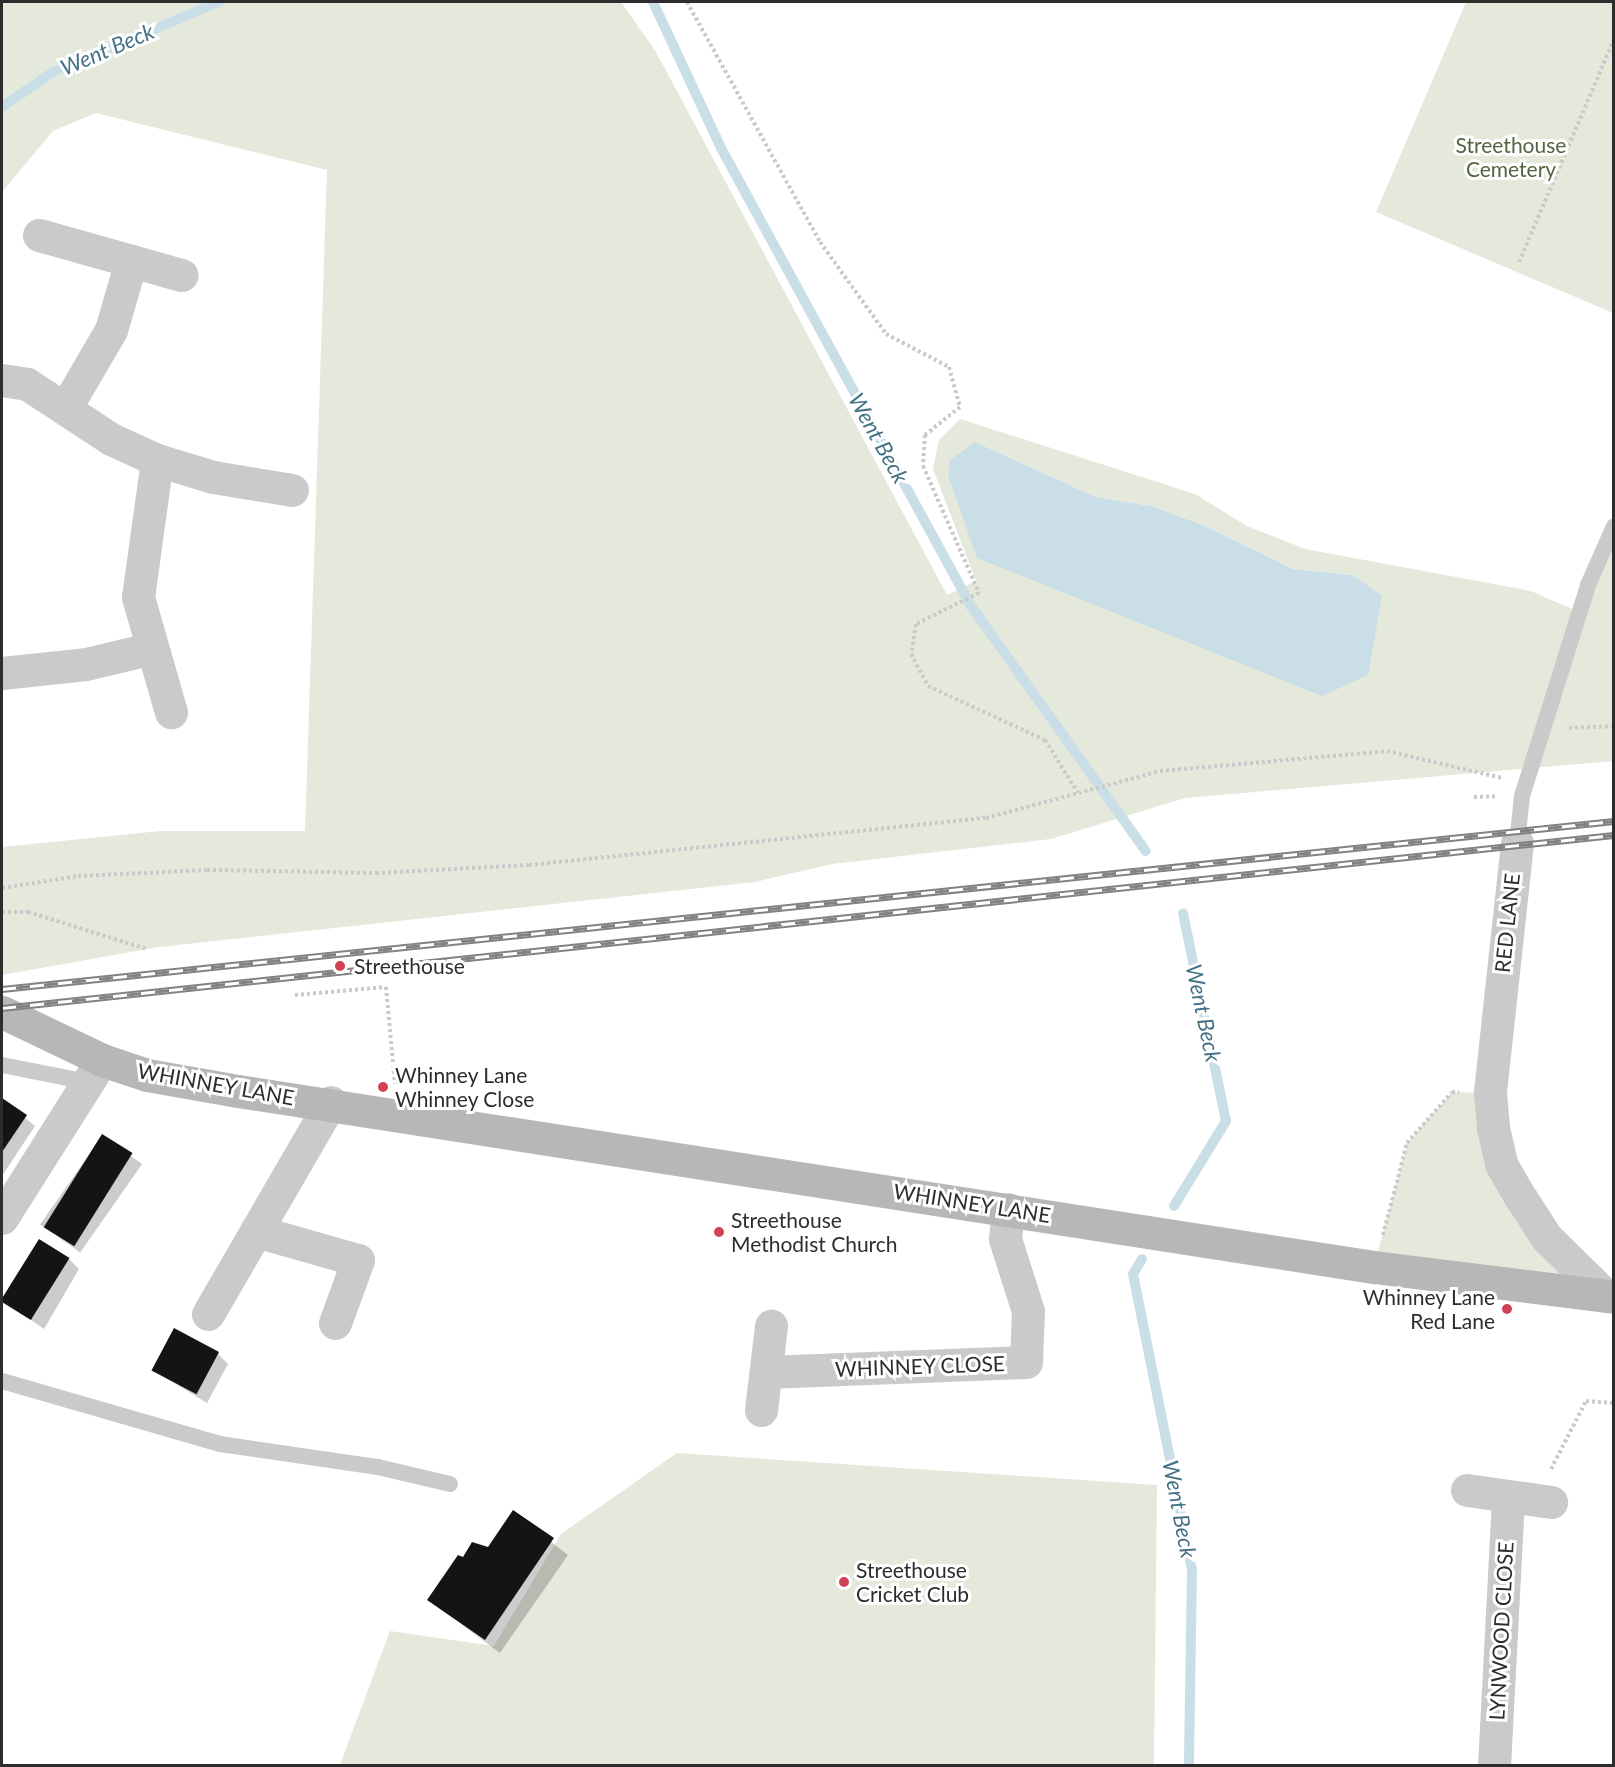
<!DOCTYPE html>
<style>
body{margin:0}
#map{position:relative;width:1615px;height:1767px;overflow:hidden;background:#fff;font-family:Lato,sans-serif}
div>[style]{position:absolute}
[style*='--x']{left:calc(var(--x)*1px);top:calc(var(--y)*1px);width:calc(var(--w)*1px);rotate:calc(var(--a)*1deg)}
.green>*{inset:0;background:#e4e9dc}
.water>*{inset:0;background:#cadee7}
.shadow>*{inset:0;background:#0003;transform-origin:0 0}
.stream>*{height:10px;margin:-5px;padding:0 5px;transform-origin:5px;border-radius:5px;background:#cadee7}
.building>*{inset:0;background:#141414;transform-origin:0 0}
.path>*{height:4px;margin-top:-2px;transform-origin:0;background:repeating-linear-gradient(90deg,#cacaca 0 3px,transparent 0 6px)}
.lane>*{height:16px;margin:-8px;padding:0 8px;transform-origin:8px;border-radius:8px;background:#cacaca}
.street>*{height:33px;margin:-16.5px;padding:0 16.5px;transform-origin:16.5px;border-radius:16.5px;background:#cacaca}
.secondary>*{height:33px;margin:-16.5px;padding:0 16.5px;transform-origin:16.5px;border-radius:16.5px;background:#b7b7b7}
.rail>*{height:7px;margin-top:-3.5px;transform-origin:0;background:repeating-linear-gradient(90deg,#fff 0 14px,#828282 0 28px);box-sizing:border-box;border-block:2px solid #828282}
.dots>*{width:16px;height:16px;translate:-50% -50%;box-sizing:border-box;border:3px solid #fff;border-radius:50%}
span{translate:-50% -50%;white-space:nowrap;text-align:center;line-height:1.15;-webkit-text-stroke:6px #fff;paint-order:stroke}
.park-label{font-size:21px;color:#536440}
.street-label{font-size:21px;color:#2d2d2d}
.poi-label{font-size:21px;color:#2d2d2d}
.left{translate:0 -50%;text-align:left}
.right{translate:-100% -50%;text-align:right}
.water-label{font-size:22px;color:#447186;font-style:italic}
.frame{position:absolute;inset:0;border:3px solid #2d2d2d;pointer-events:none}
</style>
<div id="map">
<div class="green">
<i style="clip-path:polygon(evenodd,2px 2px,621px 2px,656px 52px,947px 595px,976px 581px,933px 469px,939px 440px,960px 419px,1195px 494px,1247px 526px,1305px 549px,1531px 591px,1579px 612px,1613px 531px,1613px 761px,1185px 798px,1051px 839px,832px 864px,755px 882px,159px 947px,2px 975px,2px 847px,160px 831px,305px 831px,327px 170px,96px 113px,53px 131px,2px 192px,2px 2px,975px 442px,1096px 497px,1151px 506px,1203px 525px,1293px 569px,1353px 575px,1368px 675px,975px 442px)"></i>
<i style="clip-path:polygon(1466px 2px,1613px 2px,1613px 313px,1376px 212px)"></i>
<i style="clip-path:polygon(1452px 1092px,1490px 1093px,1501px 1164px,1606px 1296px,1374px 1267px,1407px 1143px)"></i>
<i style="clip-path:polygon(677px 1453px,1157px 1485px,1154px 1765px,340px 1765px,390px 1631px,494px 1646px,561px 1534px)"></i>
</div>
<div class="water">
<i style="clip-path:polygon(975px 442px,1096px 497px,1151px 506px,1203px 525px,1293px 569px,1353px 575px,1382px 596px,1368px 675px,1322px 696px,977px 558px,948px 475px,950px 460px)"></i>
</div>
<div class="shadow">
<i style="clip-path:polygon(2px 1099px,35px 1126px,2px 1176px)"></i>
<i style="left:102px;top:1136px;width:49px;height:108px;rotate:35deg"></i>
<i style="clip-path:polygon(69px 1259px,79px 1269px,44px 1329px,4px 1301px)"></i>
<i style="clip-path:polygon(218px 1354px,228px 1364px,207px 1403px,153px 1370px)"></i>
<i style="clip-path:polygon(513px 1512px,568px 1555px,500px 1653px,429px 1600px,464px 1559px,489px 1548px)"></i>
</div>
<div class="stream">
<i style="--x:653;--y:2;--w:161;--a:65"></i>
<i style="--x:721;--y:148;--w:522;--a:61.37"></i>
<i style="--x:971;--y:606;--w:301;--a:54.5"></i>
<i style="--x:2;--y:107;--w:62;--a:-34.5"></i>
<i style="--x:53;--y:72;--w:180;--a:-22.9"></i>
<i style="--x:1174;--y:1206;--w:100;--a:-58.5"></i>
<i style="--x:1226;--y:1121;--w:212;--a:-101.7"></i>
<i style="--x:1142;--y:1259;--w:17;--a:121"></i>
<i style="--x:1133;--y:1274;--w:302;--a:78.7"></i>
<i style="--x:1192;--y:1570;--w:196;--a:90.9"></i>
</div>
<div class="building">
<i style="clip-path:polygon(2px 1098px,27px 1115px,2px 1152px)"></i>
<i style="left:102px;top:1134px;width:36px;height:110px;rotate:32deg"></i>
<i style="left:39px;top:1239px;width:36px;height:73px;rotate:32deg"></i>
<i style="left:174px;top:1328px;width:51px;height:48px;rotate:28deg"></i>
<i style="clip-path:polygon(513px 1510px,554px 1538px,485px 1640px,427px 1600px,458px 1555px,463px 1557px,472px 1542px,488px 1547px)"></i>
</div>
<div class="path">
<i style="--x:687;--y:2;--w:274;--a:61"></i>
<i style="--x:820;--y:242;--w:113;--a:54.3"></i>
<i style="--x:886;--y:334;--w:71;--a:27.6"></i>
<i style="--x:949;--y:367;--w:41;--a:74.6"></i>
<i style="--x:960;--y:407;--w:45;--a:141.3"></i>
<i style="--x:925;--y:435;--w:31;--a:94"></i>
<i style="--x:923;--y:466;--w:139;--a:66.2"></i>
<i style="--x:979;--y:593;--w:70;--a:153.8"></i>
<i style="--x:916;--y:624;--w:30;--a:99"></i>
<i style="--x:911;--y:654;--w:36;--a:62"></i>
<i style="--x:928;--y:686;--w:129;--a:24.8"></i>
<i style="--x:1045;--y:740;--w:62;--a:58.1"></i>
<i style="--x:1519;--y:262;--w:242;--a:-66.9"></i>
<i style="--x:1569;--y:728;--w:45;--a:-2.5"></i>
<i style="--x:1474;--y:797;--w:23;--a:-2"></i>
<i style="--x:2;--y:888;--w:77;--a:-9"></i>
<i style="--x:78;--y:876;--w:129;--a:-2.7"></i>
<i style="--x:207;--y:870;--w:169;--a:1"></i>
<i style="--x:376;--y:873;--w:153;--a:-3"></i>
<i style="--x:529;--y:865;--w:459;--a:-5.9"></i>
<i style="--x:986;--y:818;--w:180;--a:-15.1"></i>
<i style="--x:1160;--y:771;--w:228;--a:-5"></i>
<i style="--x:1387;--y:751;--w:118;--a:13.2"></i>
<i style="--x:2;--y:912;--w:26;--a:0"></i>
<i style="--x:28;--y:912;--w:125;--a:17.3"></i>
<i style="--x:295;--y:995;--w:91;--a:-5"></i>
<i style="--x:386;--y:987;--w:97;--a:84.7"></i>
<i style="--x:1383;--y:1235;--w:95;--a:-75.4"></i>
<i style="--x:1407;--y:1143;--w:68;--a:-48.6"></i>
<i style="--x:1452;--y:1092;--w:7;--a:0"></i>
<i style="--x:1551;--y:1469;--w:76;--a:-62.8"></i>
<i style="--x:1586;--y:1401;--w:28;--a:4"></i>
</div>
<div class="lane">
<i style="--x:1517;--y:843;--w:47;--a:-83.9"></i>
<i style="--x:1522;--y:796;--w:221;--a:-72.6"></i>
<i style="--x:1588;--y:585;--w:64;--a:-66.2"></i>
<i style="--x:2;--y:1065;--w:88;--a:11.2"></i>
<i style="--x:2;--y:1381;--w:227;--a:16.1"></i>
<i style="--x:220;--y:1444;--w:160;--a:8.3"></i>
<i style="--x:378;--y:1467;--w:74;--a:13.3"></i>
</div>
<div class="street">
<i style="--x:39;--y:235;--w:148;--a:15.7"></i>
<i style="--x:2;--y:380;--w:25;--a:9"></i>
<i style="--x:27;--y:384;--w:100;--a:33.2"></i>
<i style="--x:111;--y:439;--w:51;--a:24.5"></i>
<i style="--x:157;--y:460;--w:59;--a:16.9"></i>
<i style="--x:213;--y:477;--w:80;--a:9.3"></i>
<i style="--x:66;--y:407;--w:89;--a:-59.7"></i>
<i style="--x:111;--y:330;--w:72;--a:-73.8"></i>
<i style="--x:157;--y:460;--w:138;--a:97.9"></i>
<i style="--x:138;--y:597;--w:120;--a:74"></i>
<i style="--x:2;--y:673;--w:84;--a:-6.1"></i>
<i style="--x:86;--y:664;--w:65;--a:-13.4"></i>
<i style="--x:1517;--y:843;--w:251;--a:96.2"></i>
<i style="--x:1490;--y:1093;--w:35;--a:85"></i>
<i style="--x:1493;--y:1128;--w:37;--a:77"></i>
<i style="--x:1501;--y:1164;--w:39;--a:60"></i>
<i style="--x:1521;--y:1198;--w:46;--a:57.3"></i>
<i style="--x:1546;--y:1237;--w:84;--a:44.5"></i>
<i style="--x:2;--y:1218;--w:187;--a:-57.7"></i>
<i style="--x:256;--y:1231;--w:106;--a:15.9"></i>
<i style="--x:358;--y:1260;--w:67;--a:110.1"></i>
<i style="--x:208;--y:1314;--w:245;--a:-59.9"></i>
<i style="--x:766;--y:1372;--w:260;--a:-2.2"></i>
<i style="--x:1026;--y:1362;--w:51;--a:-87.8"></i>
<i style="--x:1028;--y:1311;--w:76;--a:-107.7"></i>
<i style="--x:1005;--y:1239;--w:30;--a:-84"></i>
<i style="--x:761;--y:1410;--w:85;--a:-83.2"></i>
<i style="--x:1467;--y:1490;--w:85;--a:8.1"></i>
<i style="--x:1494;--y:1766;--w:270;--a:-87"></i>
</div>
<div class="secondary">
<i style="--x:2;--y:1012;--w:111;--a:25.6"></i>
<i style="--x:102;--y:1060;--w:47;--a:18.4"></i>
<i style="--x:147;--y:1075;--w:92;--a:10"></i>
<i style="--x:238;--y:1091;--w:1150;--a:8.81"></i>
<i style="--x:1374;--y:1267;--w:242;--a:7.1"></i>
</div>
<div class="rail">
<i style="--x:2;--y:989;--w:1621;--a:-5.95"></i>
<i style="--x:2;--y:1008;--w:1621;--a:-6.13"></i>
</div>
<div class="dots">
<i style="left:340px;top:966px;background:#d24256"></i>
<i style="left:383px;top:1087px;background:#d24256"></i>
<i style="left:719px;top:1232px;background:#d24256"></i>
<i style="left:1507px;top:1309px;background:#d24256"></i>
<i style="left:844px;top:1582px;background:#d24256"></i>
</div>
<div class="park-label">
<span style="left:1511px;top:157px">Streethouse<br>Cemetery</span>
</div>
<div class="street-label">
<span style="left:1507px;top:923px;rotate:-84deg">RED LANE</span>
<span style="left:216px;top:1084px;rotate:10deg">WHINNEY LANE</span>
<span style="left:972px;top:1203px;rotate:9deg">WHINNEY LANE</span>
<span style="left:920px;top:1366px;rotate:-2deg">WHINNEY CLOSE</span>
<span style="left:1501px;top:1631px;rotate:-87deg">LYNWOOD CLOSE</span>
</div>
<div class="poi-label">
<span class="left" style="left:354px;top:966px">Streethouse</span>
<span class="left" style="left:395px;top:1087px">Whinney Lane<br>Whinney Close</span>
<span class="left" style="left:731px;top:1232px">Streethouse<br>Methodist Church</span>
<span class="right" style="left:1495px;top:1309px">Whinney Lane<br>Red Lane</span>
<span class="left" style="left:856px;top:1582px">Streethouse<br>Cricket Club</span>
</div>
<div class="water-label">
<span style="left:107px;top:49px;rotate:-23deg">Went Beck</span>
<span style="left:879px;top:438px;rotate:61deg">Went Beck</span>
<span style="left:1204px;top:1013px;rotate:78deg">Went Beck</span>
<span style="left:1180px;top:1509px;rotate:79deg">Went Beck</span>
</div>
<div class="frame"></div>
</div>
